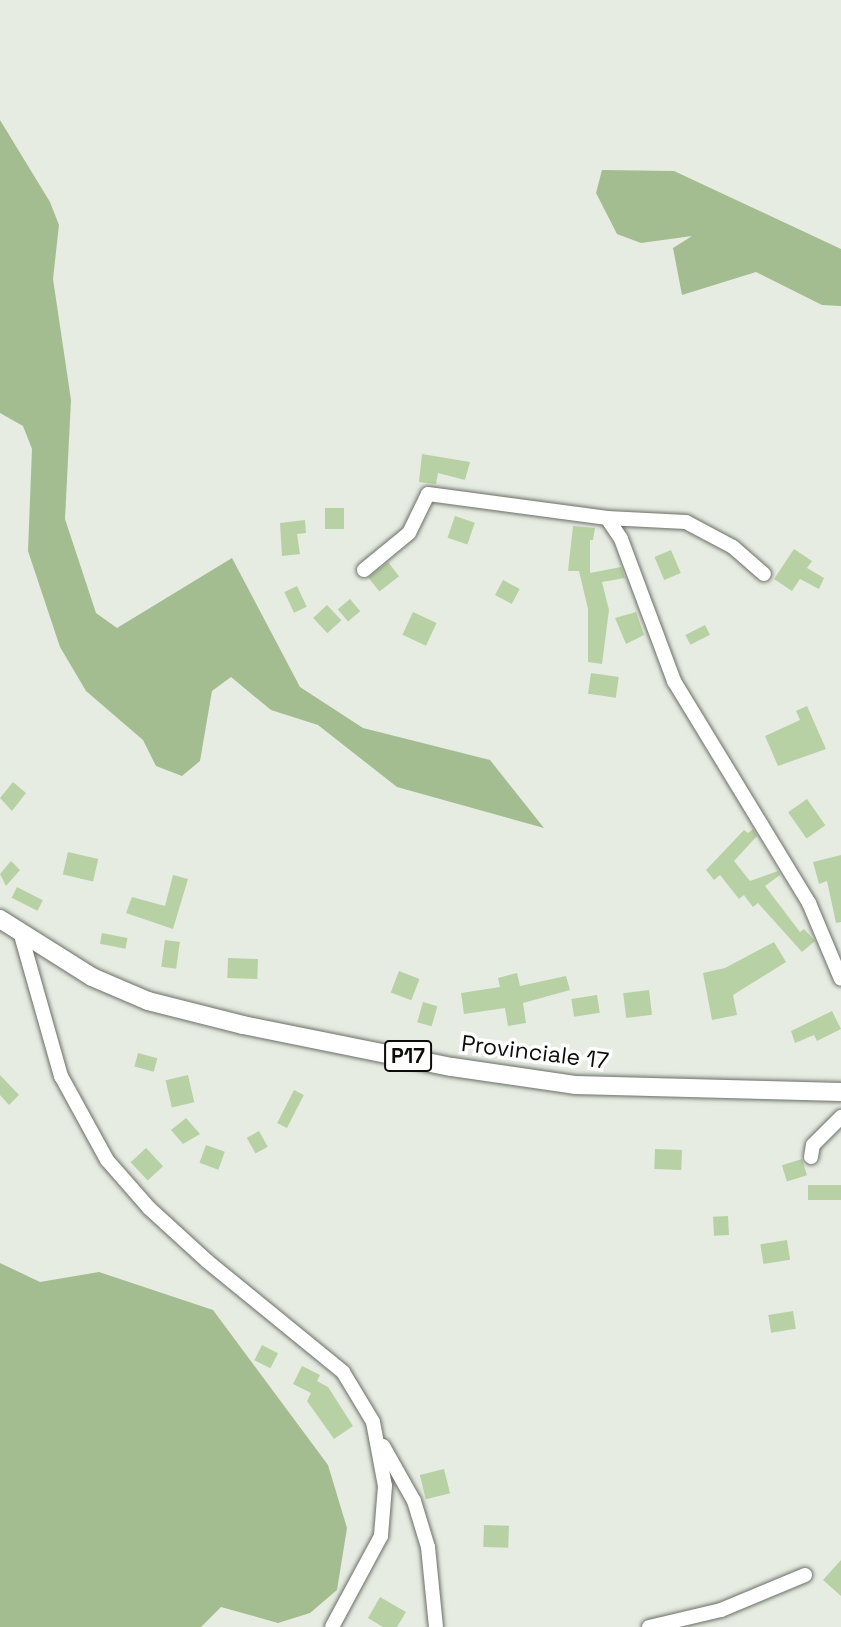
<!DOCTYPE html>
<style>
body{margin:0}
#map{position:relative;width:841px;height:1627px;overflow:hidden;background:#e6ece2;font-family:"Space Grotesk",sans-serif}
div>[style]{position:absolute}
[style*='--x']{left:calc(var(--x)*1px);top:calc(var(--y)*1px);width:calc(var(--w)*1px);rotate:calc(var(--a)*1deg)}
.forest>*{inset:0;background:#a3bd90}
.building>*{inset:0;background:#b7d1a4;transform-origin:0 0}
.roads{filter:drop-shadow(0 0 2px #6a6f67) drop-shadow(0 0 2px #6a6f67)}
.minor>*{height:14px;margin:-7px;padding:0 7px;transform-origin:7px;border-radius:7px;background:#fff}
.major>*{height:18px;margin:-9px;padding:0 9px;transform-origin:9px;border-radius:9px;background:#fff}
span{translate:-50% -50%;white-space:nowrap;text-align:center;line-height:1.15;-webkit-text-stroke:7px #fff;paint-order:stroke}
.shield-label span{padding:2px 5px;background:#fff;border:2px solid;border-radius:5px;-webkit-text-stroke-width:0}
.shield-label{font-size:21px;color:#0b0d0a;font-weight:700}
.street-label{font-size:23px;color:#0b0d0a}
</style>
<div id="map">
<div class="forest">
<i style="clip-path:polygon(0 120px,50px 202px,59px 225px,53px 279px,71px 400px,65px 519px,96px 613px,117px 628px,232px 558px,300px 687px,363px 728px,490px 760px,544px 828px,397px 787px,318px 725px,271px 710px,231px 677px,212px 691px,200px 761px,182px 776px,156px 766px,143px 740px,86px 691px,60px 647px,28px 551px,32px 449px,23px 426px,0 413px)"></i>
<i style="clip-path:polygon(602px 170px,674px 171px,841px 249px,841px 306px,822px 305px,756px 272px,682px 295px,673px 248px,692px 236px,641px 243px,617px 234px,596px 193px)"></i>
<i style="clip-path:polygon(0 1263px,40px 1282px,99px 1272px,213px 1310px,328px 1465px,347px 1528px,337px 1590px,310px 1613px,278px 1623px,221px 1607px,201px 1627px,0 1627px)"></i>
</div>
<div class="building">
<i style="clip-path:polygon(422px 454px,470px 462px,465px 480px,438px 473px,436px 484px,419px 482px)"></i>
<i style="left:325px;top:508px;width:19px;height:21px"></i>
<i style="left:455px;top:516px;width:21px;height:23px;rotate:19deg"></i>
<i style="clip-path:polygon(305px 520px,306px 533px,297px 534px,300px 554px,282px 556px,280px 523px)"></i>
<i style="clip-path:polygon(573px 526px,595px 528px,593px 540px,590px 540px,590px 573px,621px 567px,625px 578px,602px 582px,609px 610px,602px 664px,588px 662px,588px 609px,579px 571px,568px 571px)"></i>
<i style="clip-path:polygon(794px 549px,812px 561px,807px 568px,824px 578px,819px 589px,800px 579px,792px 591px,774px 579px)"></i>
<i style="left:671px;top:550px;width:25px;height:18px;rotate:67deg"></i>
<i style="left:388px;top:562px;width:18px;height:25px;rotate:52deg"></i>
<i style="left:503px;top:580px;width:19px;height:17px;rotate:28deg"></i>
<i style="left:297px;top:586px;width:23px;height:14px;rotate:65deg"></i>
<i style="left:350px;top:599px;width:16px;height:16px;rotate:50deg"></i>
<i style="left:327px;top:605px;width:21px;height:19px;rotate:47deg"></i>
<i style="left:413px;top:612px;width:26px;height:25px;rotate:25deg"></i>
<i style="clip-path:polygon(636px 612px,644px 635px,626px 644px,615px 618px)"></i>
<i style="left:705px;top:625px;width:11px;height:22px;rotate:63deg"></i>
<i style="left:591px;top:673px;width:28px;height:21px;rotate:8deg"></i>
<i style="clip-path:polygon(807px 706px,826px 749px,778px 766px,765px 736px,800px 720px,796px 711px)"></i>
<i style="clip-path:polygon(13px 782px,26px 793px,12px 811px,0 798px)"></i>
<i style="left:807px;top:799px;width:32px;height:23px;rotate:55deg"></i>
<i style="clip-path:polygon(753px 829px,757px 836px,734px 861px,750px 881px,778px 871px,780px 875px,765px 886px,800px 932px,804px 929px,815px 941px,802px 952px,758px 903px,753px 907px,744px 895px,739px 899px,720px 875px,714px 880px,706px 870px,744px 830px,748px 833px)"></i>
<i style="left:68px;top:852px;width:31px;height:23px;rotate:13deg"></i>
<i style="clip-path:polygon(841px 855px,841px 922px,836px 923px,827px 881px,819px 884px,813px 862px)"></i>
<i style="clip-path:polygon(11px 861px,20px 870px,6px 886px,0 874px)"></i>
<i style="clip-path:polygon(173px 875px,188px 879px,173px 929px,126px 913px,132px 897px,165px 906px)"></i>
<i style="left:17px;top:887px;width:29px;height:12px;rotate:27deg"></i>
<i style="left:102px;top:933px;width:26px;height:11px;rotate:11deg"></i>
<i style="left:165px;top:940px;width:15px;height:27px;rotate:8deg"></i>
<i style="clip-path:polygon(774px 942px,786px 962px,733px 995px,737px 1015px,712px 1020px,703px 973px,725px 968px)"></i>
<i style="left:228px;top:958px;width:30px;height:20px;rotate:2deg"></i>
<i style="left:399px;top:971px;width:22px;height:23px;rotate:21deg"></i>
<i style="clip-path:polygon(517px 973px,520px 986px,566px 976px,570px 990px,523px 1003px,526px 1023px,508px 1026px,505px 1008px,464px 1014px,461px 993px,500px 987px,498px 978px)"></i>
<i style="left:649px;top:990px;width:25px;height:26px;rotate:83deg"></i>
<i style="left:597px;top:995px;width:18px;height:26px;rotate:81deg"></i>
<i style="left:423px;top:1002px;width:15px;height:21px;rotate:16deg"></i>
<i style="clip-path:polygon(832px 1011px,841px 1029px,817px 1041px,814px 1035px,795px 1043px,791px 1031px)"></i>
<i style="left:138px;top:1053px;width:20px;height:14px;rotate:15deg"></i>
<i style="clip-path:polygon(0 1075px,19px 1095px,9px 1105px,0 1095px)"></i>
<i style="left:188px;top:1075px;width:28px;height:23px;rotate:77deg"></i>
<i style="left:294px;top:1090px;width:11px;height:37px;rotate:27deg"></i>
<i style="clip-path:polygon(186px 1118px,200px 1134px,183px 1144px,171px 1130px)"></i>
<i style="left:259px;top:1131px;width:18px;height:14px;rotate:61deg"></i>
<i style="left:206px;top:1145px;width:20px;height:19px;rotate:20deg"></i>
<i style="left:146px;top:1148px;width:25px;height:21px;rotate:47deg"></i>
<i style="left:655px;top:1149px;width:27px;height:20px;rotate:2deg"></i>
<i style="left:802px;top:1159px;width:17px;height:21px;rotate:73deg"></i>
<i style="left:841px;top:1185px;width:15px;height:33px;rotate:90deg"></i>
<i style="left:728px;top:1216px;width:19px;height:15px;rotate:87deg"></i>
<i style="left:787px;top:1240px;width:20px;height:27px;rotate:81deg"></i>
<i style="left:793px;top:1311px;width:18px;height:25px;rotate:81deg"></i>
<i style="left:262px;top:1345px;width:18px;height:17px;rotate:27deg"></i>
<i style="clip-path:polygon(302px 1366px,320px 1375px,317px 1381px,328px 1387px,353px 1426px,334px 1439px,307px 1401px,311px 1393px,293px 1384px)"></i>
<i style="left:444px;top:1469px;width:25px;height:25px;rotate:76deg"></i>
<i style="left:484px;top:1525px;width:25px;height:22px;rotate:2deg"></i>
<i style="clip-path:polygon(841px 1560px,841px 1596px,823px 1580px)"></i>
<i style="clip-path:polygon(380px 1597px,406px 1612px,397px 1627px,383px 1627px,368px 1618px)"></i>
</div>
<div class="roads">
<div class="minor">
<i style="--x:607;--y:518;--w:79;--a:2.9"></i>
<i style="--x:686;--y:522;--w:53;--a:28"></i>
<i style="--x:733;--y:547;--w:41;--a:41.1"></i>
<i style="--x:364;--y:570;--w:58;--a:-39.4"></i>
<i style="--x:409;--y:533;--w:43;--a:-64"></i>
<i style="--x:428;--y:494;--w:181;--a:7.6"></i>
<i style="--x:607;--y:518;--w:25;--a:56"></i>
<i style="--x:621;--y:539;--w:152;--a:69.5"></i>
<i style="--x:674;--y:681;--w:260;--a:58.7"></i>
<i style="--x:809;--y:903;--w:82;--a:67.2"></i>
<i style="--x:21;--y:935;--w:147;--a:74.2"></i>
<i style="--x:61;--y:1076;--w:96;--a:61.3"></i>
<i style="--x:107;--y:1160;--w:64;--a:48.8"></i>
<i style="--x:149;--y:1208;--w:79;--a:42.4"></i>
<i style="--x:207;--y:1261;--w:176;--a:39.2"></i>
<i style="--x:343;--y:1372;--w:58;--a:59"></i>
<i style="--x:373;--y:1422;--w:65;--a:79.4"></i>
<i style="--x:385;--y:1486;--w:50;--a:94.6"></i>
<i style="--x:381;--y:1536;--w:103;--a:118.3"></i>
<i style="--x:811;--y:1157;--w:12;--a:-81"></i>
<i style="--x:813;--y:1145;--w:40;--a:-45"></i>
<i style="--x:383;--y:1446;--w:63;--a:60.6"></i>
<i style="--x:414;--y:1501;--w:48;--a:73.1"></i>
<i style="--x:428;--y:1547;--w:80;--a:84.3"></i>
<i style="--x:649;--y:1627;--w:74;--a:-13.3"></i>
<i style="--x:721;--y:1610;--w:91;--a:-22.6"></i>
</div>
<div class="major">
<i style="--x:0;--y:919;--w:109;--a:32.2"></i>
<i style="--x:92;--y:977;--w:61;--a:23.2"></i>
<i style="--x:148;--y:1001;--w:98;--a:14.2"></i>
<i style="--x:243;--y:1025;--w:213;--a:11.4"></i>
<i style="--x:452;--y:1067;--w:124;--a:8.3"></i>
<i style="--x:575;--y:1085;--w:266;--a:1.5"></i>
</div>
</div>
<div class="shield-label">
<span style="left:408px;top:1056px">P17</span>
</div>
<div class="street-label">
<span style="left:535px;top:1052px;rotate:7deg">Provinciale 17</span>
</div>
</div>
